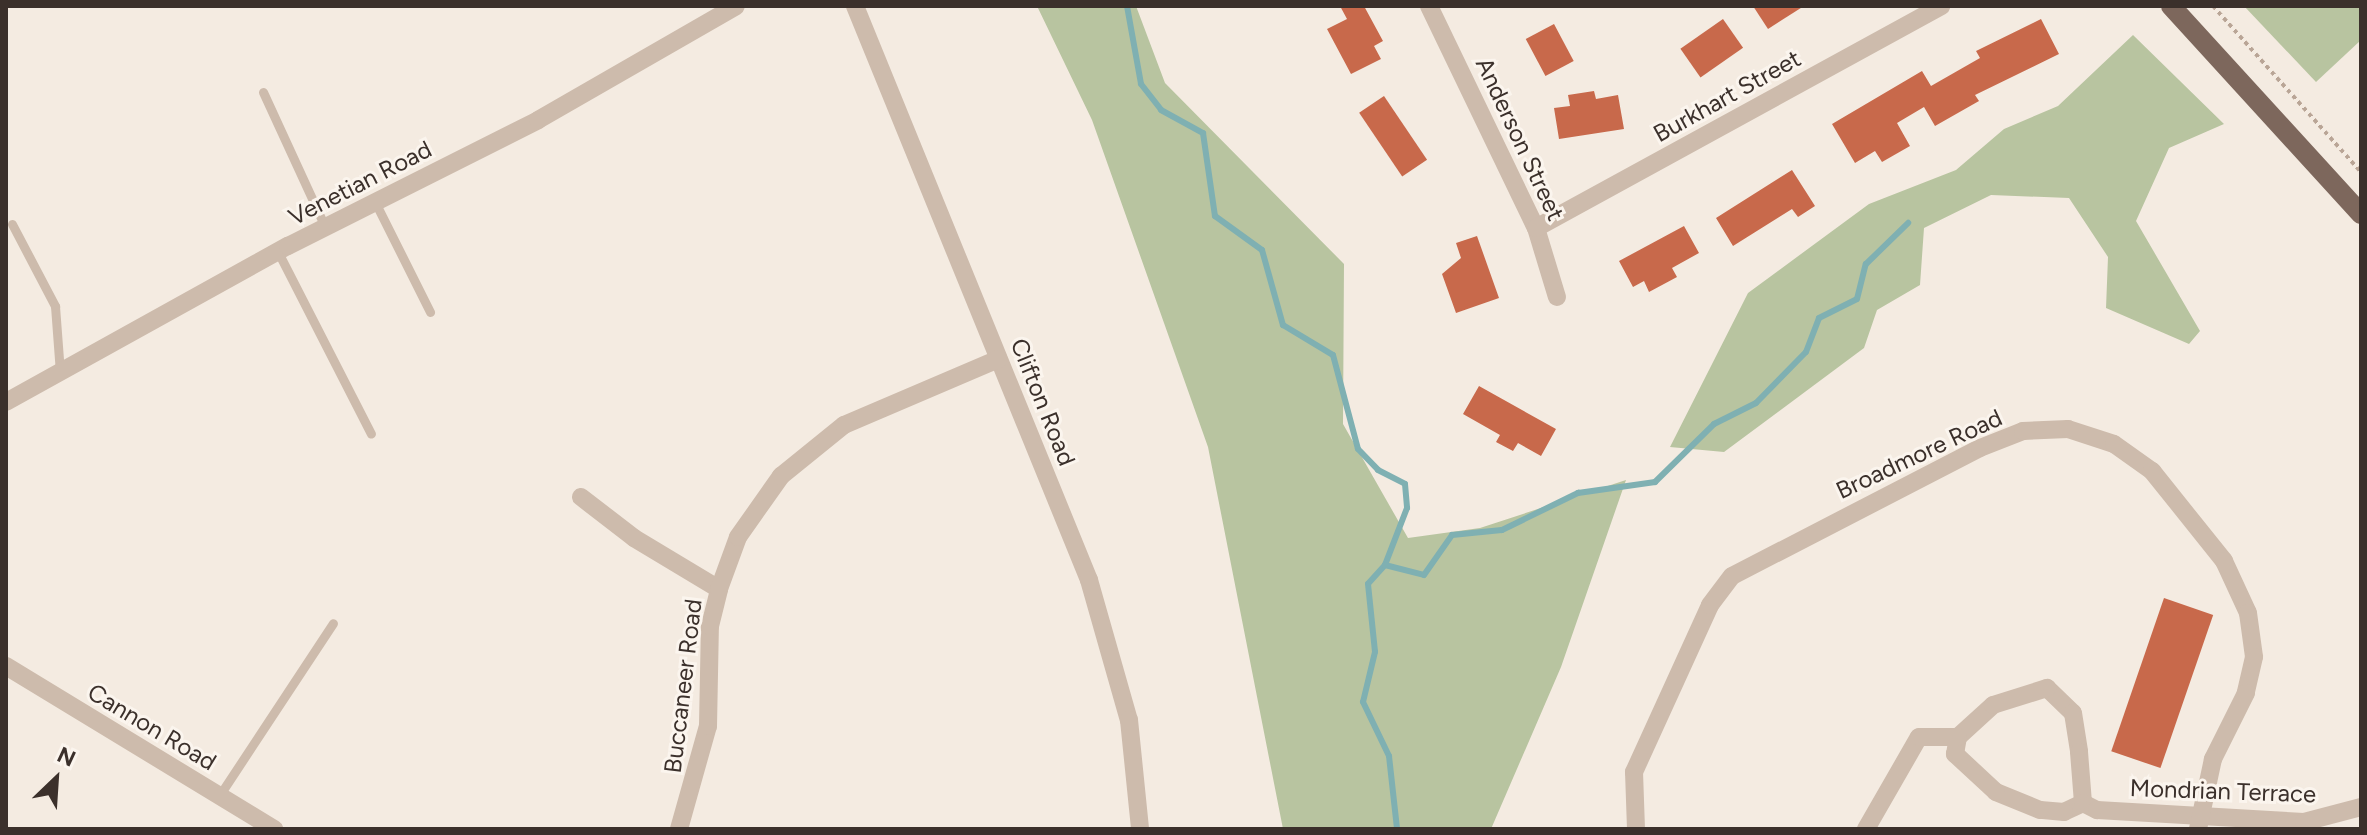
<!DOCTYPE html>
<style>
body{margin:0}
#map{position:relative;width:2367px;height:835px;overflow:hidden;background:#f4ebe1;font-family:Figtree,sans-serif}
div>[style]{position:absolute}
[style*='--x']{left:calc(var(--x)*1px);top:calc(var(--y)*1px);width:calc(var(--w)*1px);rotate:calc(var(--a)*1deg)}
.green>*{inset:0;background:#b8c4a0}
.stream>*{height:6px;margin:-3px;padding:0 3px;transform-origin:3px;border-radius:3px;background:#7fb0b2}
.building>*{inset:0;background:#c8694b;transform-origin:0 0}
.path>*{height:4px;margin-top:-2px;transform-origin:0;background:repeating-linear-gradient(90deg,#b9a596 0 4px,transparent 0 8px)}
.service>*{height:9px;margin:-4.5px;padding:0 4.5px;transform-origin:4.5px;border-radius:4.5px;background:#cdbbac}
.minor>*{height:18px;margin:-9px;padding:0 9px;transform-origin:9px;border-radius:9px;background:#cdbbac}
.primary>*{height:20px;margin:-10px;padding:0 10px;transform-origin:10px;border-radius:10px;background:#7d675c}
span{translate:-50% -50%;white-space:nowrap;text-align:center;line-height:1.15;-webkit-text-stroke:6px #fbf5ee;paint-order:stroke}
.street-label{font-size:24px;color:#3b302b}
.frame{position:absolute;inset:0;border:8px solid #3b302b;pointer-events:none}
.north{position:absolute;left:16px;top:739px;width:80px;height:80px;-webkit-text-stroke:6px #fbf5ee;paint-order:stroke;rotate:25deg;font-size:22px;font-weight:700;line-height:32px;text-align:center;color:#3b302b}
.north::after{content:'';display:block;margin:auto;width:28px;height:36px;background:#3b302b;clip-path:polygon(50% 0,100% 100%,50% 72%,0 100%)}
</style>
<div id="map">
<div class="green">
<i style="clip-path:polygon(1037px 6px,1136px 6px,1165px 83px,1344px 264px,1343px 424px,1408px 538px,1480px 528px,1626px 480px,1561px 667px,1491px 829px,1283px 829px,1208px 447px,1092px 120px)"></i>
<i style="clip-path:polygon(2244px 6px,2361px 6px,2361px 40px,2316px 82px)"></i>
<i style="clip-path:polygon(2133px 35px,2224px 124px,2169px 148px,2136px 221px,2200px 331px,2189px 344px,2106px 308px,2108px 257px,2069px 198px,1991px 195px,1924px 228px,1920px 285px,1877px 310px,1864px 348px,1724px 452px,1670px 447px,1748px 293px,1869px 204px,1956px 170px,2004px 129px,2058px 106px)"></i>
</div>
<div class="stream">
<i style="--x:1127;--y:6;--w:79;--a:79.8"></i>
<i style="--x:1141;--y:84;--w:33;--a:52"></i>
<i style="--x:1161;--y:110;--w:48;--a:28.7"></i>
<i style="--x:1203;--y:133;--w:84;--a:81.8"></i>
<i style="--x:1215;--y:216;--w:58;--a:35.9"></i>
<i style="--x:1262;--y:250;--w:78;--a:74.4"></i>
<i style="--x:1283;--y:325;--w:58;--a:31"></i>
<i style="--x:1333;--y:355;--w:97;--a:75.1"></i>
<i style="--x:1358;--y:449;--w:29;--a:46"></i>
<i style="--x:1378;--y:470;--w:30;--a:27"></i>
<i style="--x:1405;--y:484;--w:24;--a:85"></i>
<i style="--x:1407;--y:508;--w:61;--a:111.1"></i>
<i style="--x:1385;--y:565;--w:25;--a:132"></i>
<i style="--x:1368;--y:584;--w:68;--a:84.1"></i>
<i style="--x:1375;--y:652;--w:51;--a:103.5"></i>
<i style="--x:1363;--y:702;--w:60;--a:64.3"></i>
<i style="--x:1389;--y:756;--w:73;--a:83.7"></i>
<i style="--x:1385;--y:565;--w:40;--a:14.4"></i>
<i style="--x:1424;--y:575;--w:49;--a:-55"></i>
<i style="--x:1452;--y:535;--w:50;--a:-5.7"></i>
<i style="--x:1502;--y:530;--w:85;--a:-26"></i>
<i style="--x:1578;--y:493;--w:78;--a:-8.1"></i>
<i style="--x:1655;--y:482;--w:83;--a:-44.5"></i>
<i style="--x:1714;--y:424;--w:47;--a:-26.6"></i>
<i style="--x:1756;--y:403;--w:71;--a:-45.6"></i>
<i style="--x:1806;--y:352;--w:36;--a:-69"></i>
<i style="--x:1819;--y:318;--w:42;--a:-26.6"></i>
<i style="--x:1857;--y:299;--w:36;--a:-76"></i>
<i style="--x:1866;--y:264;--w:59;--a:-44.3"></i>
</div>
<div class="building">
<i style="clip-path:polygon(1340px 6px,1364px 6px,1383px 41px,1374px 46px,1381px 59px,1351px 74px,1327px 29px,1347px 19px)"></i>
<i style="clip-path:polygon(1753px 6px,1804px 6px,1768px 29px)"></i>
<i style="left:1723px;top:19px;width:35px;height:52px;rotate:55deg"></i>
<i style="clip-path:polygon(2041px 19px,2059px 54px,1975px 95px,1979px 101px,1935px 126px,1924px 107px,1897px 123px,1910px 146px,1882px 162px,1875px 151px,1855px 163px,1832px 124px,1922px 71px,1931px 86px,1980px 58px,1976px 51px)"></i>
<i style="left:1554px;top:24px;width:42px;height:32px;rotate:62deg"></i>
<i style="clip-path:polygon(1594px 91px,1596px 99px,1618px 95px,1624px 129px,1559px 139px,1554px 108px,1570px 106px,1568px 95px)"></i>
<i style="left:1384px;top:96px;width:77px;height:30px;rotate:56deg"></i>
<i style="clip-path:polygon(1792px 170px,1815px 206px,1798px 217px,1792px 209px,1733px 246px,1716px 218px)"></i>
<i style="clip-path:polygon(1684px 226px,1699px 253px,1672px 268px,1677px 277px,1649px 292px,1644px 281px,1633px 287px,1619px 261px)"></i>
<i style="clip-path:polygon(1477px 236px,1499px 298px,1456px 313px,1442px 274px,1461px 258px,1456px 243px)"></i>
<i style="clip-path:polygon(1479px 386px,1556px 429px,1541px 456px,1518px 443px,1513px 451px,1496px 442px,1500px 435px,1463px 414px)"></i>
<i style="left:2164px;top:598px;width:52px;height:162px;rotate:19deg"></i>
</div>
<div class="path">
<i style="--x:2213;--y:6;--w:222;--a:48.3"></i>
</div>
<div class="service">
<i style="--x:263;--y:92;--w:149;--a:65.3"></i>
<i style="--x:375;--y:202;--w:123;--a:63.4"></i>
<i style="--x:12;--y:224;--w:93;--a:62.3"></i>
<i style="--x:55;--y:306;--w:66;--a:85.7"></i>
<i style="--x:278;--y:252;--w:204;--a:62.9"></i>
<i style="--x:219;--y:796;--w:207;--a:-56.6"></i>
</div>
<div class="minor">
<i style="--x:855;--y:6;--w:620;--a:67.82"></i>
<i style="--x:1089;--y:580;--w:146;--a:74.1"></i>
<i style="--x:1129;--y:720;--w:110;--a:84.2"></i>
<i style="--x:1429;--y:6;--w:246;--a:64.3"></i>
<i style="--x:1536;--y:228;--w:72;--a:73.1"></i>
<i style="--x:1536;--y:228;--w:462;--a:-28.7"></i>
<i style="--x:6;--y:402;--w:322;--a:-29"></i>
<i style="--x:288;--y:246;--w:280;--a:-26.7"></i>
<i style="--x:538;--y:120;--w:228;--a:-29.9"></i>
<i style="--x:581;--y:497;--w:67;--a:37.7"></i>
<i style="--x:634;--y:538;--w:99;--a:31"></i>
<i style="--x:6;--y:666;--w:314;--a:31.3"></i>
<i style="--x:2047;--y:688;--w:36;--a:44"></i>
<i style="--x:2073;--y:713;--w:39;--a:81"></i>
<i style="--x:2079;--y:752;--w:51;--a:85.5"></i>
<i style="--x:2083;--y:803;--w:21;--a:155"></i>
<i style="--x:2064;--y:812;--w:24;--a:-175"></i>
<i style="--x:2040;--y:810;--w:48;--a:-157.8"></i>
<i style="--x:1996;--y:792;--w:56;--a:-137.2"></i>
<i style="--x:1955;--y:754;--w:17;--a:-80"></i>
<i style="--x:1958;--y:737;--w:47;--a:-42.4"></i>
<i style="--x:1993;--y:705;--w:57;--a:-17.5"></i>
<i style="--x:2083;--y:803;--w:16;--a:27"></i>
<i style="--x:2097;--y:810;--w:207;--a:3.3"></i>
<i style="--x:2304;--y:822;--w:59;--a:-14.7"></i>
<i style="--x:679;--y:829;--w:107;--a:-74.3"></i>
<i style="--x:708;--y:726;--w:100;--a:-88.9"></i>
<i style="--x:710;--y:626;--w:38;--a:-76"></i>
<i style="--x:719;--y:589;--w:55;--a:-69.9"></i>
<i style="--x:738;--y:537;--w:75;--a:-54.8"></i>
<i style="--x:781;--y:476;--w:81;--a:-39"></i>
<i style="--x:844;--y:425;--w:168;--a:-23.1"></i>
<i style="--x:1636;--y:829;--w:57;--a:-92"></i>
<i style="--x:1634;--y:772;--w:183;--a:-65.5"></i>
<i style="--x:1710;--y:605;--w:36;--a:-53"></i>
<i style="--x:1732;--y:576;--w:279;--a:-27.3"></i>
<i style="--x:1980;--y:448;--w:46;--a:-21.6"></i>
<i style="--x:2023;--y:431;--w:45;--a:-2.5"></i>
<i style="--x:2068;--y:429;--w:48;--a:18.1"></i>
<i style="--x:2114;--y:444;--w:47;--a:35.4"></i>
<i style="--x:2152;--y:471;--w:115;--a:51.3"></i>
<i style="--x:2224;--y:561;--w:57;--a:65.2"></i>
<i style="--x:2248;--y:613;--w:44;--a:82.2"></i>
<i style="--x:2254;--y:657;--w:37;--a:103"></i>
<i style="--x:2246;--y:693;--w:74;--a:116.6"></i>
<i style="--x:2213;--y:759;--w:72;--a:102.1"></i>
<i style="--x:1866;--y:829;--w:106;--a:-60.1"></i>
<i style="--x:1919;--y:737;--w:39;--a:0"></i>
</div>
<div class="primary">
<i style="--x:2171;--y:6;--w:282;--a:47.6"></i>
</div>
<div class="street-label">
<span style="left:1727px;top:96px;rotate:-29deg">Burkhart Street</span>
<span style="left:1520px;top:139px;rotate:65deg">Anderson Street</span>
<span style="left:360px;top:183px;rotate:-27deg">Venetian Road</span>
<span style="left:1043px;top:402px;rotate:68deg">Clifton Road</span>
<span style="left:1919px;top:454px;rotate:-25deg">Broadmore Road</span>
<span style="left:683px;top:686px;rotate:-83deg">Buccaneer Road</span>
<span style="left:152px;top:727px;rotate:31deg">Cannon Road</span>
<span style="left:2223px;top:791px;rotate:2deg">Mondrian Terrace</span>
</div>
<div class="frame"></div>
<div class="north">N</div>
</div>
